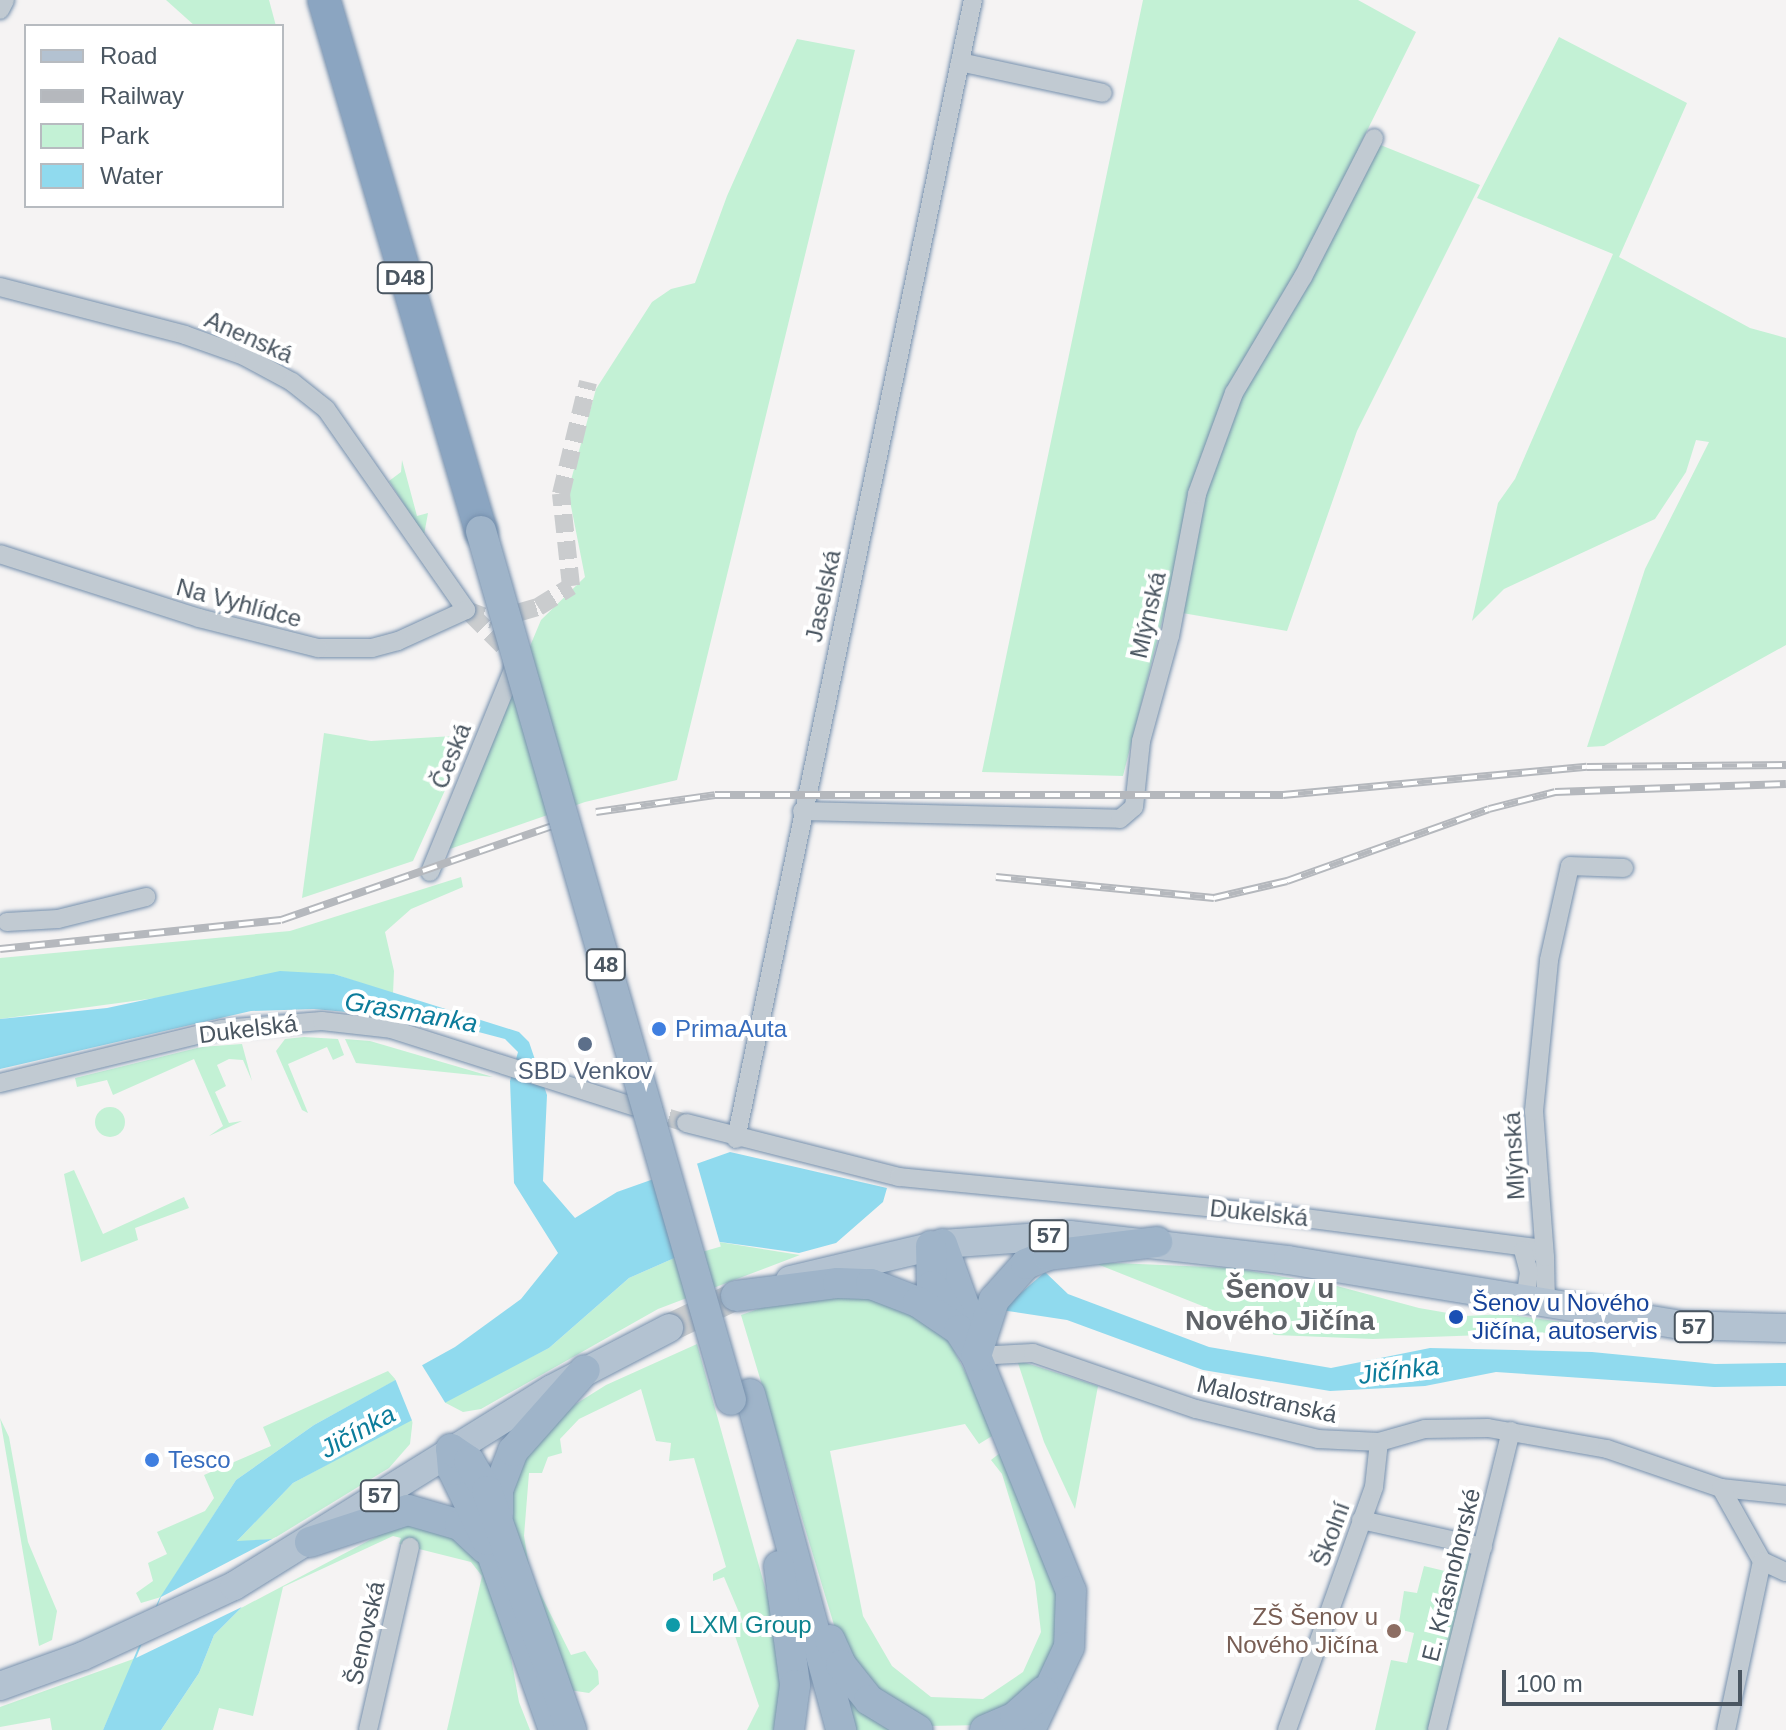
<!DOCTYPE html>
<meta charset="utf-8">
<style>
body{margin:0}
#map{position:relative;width:1786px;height:1730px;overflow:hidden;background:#f5f3f3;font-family:Helvetica,sans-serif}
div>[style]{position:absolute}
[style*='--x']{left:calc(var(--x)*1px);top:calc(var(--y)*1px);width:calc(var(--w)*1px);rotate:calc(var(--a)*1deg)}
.green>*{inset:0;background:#c3f1d5}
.round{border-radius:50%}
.water>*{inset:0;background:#90daee}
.pier>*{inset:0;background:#f5f3f3;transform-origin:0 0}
.minor-tunnel>*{height:18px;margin-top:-9px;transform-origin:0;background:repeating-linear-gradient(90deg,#caccce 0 18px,transparent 0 27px)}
.primary-tunnel>*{height:28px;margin-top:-14px;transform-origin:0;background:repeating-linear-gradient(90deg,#caccce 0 28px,transparent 0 42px)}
.roads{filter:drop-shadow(0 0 2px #7690ad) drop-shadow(0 0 2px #7690ad)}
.minor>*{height:18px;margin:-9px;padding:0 9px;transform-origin:9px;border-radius:9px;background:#c1cad2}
.primary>*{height:28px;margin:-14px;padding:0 14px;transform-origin:14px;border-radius:14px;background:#b3c2d1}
.trunk>*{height:30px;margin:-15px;padding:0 15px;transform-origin:15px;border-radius:15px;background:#9fb4c9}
.motorway>*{height:32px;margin:-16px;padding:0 16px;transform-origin:16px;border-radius:16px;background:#8ba5c1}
.rail>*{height:8px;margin-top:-4px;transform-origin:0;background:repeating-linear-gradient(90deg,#fff 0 15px,#b5b8bd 0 30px);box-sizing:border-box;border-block:2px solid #b5b8bd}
.bridges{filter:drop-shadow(0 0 2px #7690ad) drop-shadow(0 0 2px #7690ad)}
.trunk-bridge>*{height:30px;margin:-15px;padding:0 15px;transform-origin:15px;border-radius:15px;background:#9fb4c9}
.dots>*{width:22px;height:22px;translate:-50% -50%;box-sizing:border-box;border:4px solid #fff;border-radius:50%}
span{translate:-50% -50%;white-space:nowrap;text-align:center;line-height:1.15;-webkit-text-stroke:8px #fff;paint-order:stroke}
.shield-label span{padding:2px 6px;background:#fff;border:2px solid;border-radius:6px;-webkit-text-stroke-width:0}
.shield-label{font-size:22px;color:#4a5661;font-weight:700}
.street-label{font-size:24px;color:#4a5661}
.shop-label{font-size:24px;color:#366cbe}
.left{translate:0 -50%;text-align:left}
.service-label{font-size:24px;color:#4e5e75}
.transit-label{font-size:24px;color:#164399}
.education-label{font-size:24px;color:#785e54}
.right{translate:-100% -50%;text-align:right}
.culture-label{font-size:24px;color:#0d838f}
.water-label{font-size:26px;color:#0c7c9b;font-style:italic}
.quarter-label{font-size:28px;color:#5f6368;font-weight:700}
.legend{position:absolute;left:24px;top:24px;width:260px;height:184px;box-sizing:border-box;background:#fff;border:2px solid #b7bbc0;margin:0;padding:10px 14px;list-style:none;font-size:24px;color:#4a5661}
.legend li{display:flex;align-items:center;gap:16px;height:40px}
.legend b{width:40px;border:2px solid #b7bbc0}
.scale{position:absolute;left:1502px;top:1670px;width:240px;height:36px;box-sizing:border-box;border:4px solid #4a5661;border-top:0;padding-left:10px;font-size:24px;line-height:28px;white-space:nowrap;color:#4a5661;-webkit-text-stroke:6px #fff;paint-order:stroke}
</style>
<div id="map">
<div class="green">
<i style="clip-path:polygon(166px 0,269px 0,276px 26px,195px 26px)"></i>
<i style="clip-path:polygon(1143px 0,1358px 0,1416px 32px,1358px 149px,1378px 144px,1480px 185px,1357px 431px,1287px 631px,1165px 610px,1123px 776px,982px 772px)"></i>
<i style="clip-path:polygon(1559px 37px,1687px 103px,1619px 257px,1750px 328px,1786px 338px,1786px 645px,1604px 746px,1587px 747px,1645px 569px,1709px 442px,1696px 440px,1686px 472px,1655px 519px,1504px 589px,1472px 621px,1498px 503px,1515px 479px,1613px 254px,1477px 198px)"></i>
<i style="clip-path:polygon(797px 39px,855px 50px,677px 780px,585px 802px,444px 851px,541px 620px,585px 577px,568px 491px,596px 389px,652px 302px,671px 289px,695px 283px,727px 196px)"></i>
<i style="clip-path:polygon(402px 460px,417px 516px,428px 513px,424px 535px,389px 481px,401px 472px)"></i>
<i style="clip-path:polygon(324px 733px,371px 741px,470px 735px,413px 861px,302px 898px)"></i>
<i style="clip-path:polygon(461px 877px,463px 887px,411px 909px,385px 932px,394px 971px,393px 994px,334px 974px,0 1019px,0 958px,290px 931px)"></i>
<i style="clip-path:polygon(304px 1037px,338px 1039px,344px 1055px,333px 1060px,327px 1047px,288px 1064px,308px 1113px,302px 1110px,276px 1051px,285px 1039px)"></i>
<i style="clip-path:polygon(345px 1039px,370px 1041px,493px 1077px,356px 1063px)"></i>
<i style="clip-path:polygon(242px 1044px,252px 1081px,243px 1060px,229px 1059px,217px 1065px,226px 1086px,215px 1092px,229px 1123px,242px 1121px,209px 1136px,223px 1126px,194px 1059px,113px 1095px,107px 1080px,77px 1087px,75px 1078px,201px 1047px)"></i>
<i class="round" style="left:95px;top:1107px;width:30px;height:30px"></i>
<i style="clip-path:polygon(74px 1170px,103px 1234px,184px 1197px,189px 1208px,135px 1228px,138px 1240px,81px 1262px,64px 1174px)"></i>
<i style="clip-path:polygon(713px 1241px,800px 1255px,658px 1309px,481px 1409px,463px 1412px,442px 1401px,549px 1348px,629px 1278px)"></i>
<i style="clip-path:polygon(1092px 1262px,1233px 1268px,1337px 1286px,1419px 1308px,1465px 1316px,1505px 1314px,1584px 1325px,1595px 1331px,1373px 1339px,1275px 1335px)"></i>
<i style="clip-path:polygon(865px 1290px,945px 1333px,997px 1433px,979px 1444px,965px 1424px,830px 1451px,863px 1616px,892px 1666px,931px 1697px,983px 1699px,1023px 1672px,1041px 1632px,1035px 1582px,1002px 1474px,991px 1460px,1005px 1449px,1059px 1593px,1053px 1659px,1037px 1689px,984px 1725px,928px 1726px,882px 1703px,840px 1645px,741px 1315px,796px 1296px)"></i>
<i style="clip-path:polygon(697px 1344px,780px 1641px,782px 1730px,747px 1730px,759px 1706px,732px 1627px,743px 1622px,724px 1577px,713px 1581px,713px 1574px,726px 1567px,694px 1458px,669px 1461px,671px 1443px,656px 1441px,641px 1389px,579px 1419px,560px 1439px,562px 1453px,548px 1457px,542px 1473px,529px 1473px,524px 1536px,530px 1573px,571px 1655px,585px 1651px,598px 1671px,599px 1684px,589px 1693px,569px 1690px,509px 1516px,518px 1465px,563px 1412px,606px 1385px)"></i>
<i style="clip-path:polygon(1017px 1360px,1098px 1386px,1075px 1509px,1044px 1442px)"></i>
<i style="clip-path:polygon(388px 1371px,396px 1380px,314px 1425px,236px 1480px,161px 1597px,141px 1603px,136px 1593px,153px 1581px,148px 1563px,167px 1554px,157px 1532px,205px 1511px,214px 1498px,204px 1475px,271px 1446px,263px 1427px)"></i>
<i style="clip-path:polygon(0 1418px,9px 1437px,28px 1542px,57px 1611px,52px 1640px,39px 1646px)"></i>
<i style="clip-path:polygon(413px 1418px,410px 1444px,389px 1468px,273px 1539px,236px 1542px,293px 1483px)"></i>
<i style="clip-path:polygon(404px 1522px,465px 1538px,500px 1596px,519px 1702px,530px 1730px,447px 1730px,482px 1576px,471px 1562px,399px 1544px,401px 1538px,393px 1536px,283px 1587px,253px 1716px,219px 1708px,213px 1730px,161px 1730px,199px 1673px,214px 1635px,241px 1608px)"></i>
<i style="clip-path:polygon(1454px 1552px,1472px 1556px,1429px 1730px,1375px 1730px,1391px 1660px,1407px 1663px,1414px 1633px,1398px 1629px,1404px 1591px,1417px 1593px,1424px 1566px,1449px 1572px)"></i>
<i style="clip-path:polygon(136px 1658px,103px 1730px,52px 1730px,50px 1718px,0 1727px,0 1707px)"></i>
<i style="clip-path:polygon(843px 1682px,902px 1730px,852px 1730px)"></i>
</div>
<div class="water">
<i style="clip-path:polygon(280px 971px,334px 974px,519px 1032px,529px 1042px,547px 1095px,543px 1181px,575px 1218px,617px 1192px,730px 1152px,887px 1188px,883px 1202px,836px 1243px,799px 1253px,713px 1241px,629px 1278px,549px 1348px,293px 1483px,237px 1541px,273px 1539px,241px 1608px,214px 1635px,199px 1673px,161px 1730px,103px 1730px,159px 1599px,236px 1480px,314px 1425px,455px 1347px,521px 1299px,558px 1253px,514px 1183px,510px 1081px,518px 1052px,505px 1039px,433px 1020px,314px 1009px,251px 1011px,0 1069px,0 1019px,107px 1008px)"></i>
<i style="clip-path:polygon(1045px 1272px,1068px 1294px,1209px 1347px,1331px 1368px,1430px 1348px,1592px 1352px,1715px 1364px,1786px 1363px,1786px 1386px,1714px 1387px,1496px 1372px,1425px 1386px,1330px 1391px,1203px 1370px,1067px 1320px,1001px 1310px)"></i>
</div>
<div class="pier">
<i style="left:696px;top:1160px;width:90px;height:46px;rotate:74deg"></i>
<i style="clip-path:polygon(420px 1362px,446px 1404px,413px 1423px,394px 1376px)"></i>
<i style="clip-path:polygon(276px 1537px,246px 1605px,136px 1658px,161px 1597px)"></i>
</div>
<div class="minor-tunnel">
<i style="--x:466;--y:610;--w:29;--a:20"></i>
<i style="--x:493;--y:620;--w:47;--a:-16.1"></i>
<i style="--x:538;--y:607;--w:39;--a:-32"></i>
<i style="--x:571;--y:586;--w:93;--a:-96.2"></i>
<i style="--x:561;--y:494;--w:115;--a:-76.4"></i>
<i style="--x:471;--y:614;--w:59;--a:45"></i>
<i style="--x:643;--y:1110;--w:45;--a:16.8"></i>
</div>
<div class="primary-tunnel">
<i style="--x:669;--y:1328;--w:74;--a:-25.5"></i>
</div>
<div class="roads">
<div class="minor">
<i style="--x:0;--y:10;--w:11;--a:-63"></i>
<i style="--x:960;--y:62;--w:146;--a:12.2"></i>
<i style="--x:0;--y:287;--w:191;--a:14.5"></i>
<i style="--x:185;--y:335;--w:63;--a:19.6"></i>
<i style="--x:244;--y:356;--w:55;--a:28.4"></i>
<i style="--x:292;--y:382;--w:43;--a:38.5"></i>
<i style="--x:326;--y:409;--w:245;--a:55.1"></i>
<i style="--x:466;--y:610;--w:75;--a:155.5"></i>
<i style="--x:398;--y:641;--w:27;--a:165"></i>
<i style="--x:372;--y:648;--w:54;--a:180"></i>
<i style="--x:318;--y:648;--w:123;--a:-165.9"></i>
<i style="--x:199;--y:618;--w:209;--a:-162.2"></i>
<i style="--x:802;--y:811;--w:318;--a:1.4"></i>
<i style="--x:1120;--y:819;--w:18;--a:-41"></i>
<i style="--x:1134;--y:807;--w:66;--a:-83.9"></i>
<i style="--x:1141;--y:741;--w:109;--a:-74.6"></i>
<i style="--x:1170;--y:636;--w:145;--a:-79.2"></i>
<i style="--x:1197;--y:494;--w:108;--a:-69.9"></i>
<i style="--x:1234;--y:393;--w:135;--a:-59.3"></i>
<i style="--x:1303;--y:277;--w:156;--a:-62.9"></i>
<i style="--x:430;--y:872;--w:229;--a:-67.7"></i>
<i style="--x:7;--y:922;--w:51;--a:-3.4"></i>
<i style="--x:58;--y:919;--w:91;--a:-14"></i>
<i style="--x:0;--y:1083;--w:228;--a:-13.7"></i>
<i style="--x:222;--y:1029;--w:100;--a:-4.6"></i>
<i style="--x:322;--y:1021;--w:69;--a:6.6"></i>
<i style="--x:391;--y:1029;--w:254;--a:17.7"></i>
<i style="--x:686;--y:1123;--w:220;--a:14.2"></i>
<i style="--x:899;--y:1177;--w:369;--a:5.6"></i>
<i style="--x:1266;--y:1213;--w:270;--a:7.4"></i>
<i style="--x:1534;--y:1248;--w:14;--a:39"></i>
<i style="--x:1545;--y:1257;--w:46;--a:88.8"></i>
<i style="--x:736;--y:1139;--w:1163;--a:-78.25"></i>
<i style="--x:1523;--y:1250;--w:23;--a:75"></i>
<i style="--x:1529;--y:1272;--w:28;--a:98"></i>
<i style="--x:1545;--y:1257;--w:146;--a:-94.3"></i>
<i style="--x:1534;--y:1111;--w:152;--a:-84.3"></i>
<i style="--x:1549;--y:960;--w:96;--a:-77.4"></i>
<i style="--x:1570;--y:866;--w:54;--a:2.1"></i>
<i style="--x:976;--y:1356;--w:57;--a:-3"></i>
<i style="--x:1033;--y:1353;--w:172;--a:19"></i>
<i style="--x:1196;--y:1409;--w:126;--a:13.8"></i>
<i style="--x:1318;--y:1439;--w:61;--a:2.8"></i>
<i style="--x:1379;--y:1442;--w:48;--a:-15.8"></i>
<i style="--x:1425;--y:1429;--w:63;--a:-0.9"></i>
<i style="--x:1488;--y:1428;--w:121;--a:10"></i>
<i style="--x:1607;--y:1449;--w:120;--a:18.9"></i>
<i style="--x:1721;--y:1488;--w:65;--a:6.1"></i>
<i style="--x:1721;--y:1488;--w:84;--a:60.7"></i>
<i style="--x:1762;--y:1561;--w:173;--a:102"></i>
<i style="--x:1361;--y:1520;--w:125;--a:12.5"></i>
<i style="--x:1762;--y:1561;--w:26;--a:25"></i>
<i style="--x:368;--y:1730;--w:188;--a:-77.1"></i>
<i style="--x:1287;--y:1730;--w:258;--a:-70.3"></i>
<i style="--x:1374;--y:1487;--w:45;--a:-83.7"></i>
<i style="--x:1437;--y:1730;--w:308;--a:-76.1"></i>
</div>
<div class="primary">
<i style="--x:790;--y:1280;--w:156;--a:-13.3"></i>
<i style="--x:942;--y:1244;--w:128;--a:-4"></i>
<i style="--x:1070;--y:1235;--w:219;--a:6.5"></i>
<i style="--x:1288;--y:1260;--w:399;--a:9.4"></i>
<i style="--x:1682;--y:1325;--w:104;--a:1.7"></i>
<i style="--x:0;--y:1686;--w:88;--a:-19.9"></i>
<i style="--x:83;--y:1656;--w:166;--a:-24.9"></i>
<i style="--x:234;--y:1586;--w:374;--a:-31.8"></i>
<i style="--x:552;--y:1389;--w:132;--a:-27.5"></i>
</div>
<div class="trunk">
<i style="--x:942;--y:1244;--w:104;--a:70.3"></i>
<i style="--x:931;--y:1246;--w:40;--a:88.6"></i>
<i style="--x:932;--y:1286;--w:42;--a:58.6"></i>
<i style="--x:736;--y:1296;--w:103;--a:-7.3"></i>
<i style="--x:838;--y:1283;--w:33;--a:2"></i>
<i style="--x:871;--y:1284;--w:50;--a:21"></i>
<i style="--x:918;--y:1302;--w:50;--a:34.3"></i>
<i style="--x:959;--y:1330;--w:31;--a:57"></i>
<i style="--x:976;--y:1356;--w:253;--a:68"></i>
<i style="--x:1071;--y:1591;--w:56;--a:92"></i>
<i style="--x:1069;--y:1647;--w:92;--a:115.2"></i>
<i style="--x:976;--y:1356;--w:59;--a:-72.2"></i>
<i style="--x:994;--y:1300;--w:48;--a:-48.4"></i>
<i style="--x:1026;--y:1264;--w:24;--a:-22"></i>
<i style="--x:1048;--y:1255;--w:110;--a:-6.8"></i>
<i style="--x:750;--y:1394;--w:348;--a:74.8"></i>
<i style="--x:498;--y:1514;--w:24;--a:-90"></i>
<i style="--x:498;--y:1490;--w:42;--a:-69"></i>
<i style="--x:513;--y:1451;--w:108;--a:-48.4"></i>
<i style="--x:310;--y:1542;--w:103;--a:-18.1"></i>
<i style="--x:408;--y:1510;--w:54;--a:16.1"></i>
<i style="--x:460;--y:1525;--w:34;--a:43"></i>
<i style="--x:779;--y:1566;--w:120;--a:82.3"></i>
<i style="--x:795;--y:1685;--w:45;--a:97.6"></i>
<i style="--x:830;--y:1640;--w:27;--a:66"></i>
<i style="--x:841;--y:1665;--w:45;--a:51.3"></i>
<i style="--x:869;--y:1700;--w:57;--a:31.5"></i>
<i style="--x:554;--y:1730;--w:201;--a:-109.4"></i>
<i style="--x:487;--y:1540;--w:78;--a:-115.9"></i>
<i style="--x:453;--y:1470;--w:21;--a:-95"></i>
<i style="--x:451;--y:1449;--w:22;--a:34"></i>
<i style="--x:469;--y:1461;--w:35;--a:59"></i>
<i style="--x:487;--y:1491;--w:253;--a:70.6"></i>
<i style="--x:985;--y:1730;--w:33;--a:-23"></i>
<i style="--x:1015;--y:1717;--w:38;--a:-42"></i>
</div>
<div class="motorway">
<i style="--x:324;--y:0;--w:554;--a:73.53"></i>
</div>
</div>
<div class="rail">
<i style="--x:596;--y:812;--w:120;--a:-8.1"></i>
<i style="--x:715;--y:795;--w:568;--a:0"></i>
<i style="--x:1283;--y:795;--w:305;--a:-5.3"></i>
<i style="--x:1587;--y:767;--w:199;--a:-0.6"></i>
<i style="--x:996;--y:877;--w:219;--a:5.5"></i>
<i style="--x:1214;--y:898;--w:75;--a:-13.1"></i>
<i style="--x:1287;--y:881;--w:214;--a:-19.6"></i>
<i style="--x:1489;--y:809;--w:68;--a:-14.4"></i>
<i style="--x:1555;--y:792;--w:231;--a:-2"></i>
<i style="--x:0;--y:949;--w:282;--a:-5.9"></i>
<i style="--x:281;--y:920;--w:287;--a:-19.1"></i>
</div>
<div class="bridges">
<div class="trunk-bridge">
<i style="--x:481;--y:531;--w:904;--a:73.95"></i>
</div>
</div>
<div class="dots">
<i style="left:659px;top:1029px;background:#3f7fe0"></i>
<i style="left:585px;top:1044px;background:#5c6f8a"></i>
<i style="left:1456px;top:1317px;background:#1a4fb4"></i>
<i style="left:152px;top:1460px;background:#3f7fe0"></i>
<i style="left:673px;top:1625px;background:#0f9aa8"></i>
<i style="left:1394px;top:1631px;background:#8d6e63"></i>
</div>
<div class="shield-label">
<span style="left:405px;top:278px">D48</span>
<span style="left:606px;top:965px">48</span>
<span style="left:1049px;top:1236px">57</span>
<span style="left:1694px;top:1327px">57</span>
<span style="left:380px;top:1496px">57</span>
</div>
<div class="street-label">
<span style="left:249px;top:337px;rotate:24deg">Anenská</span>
<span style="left:823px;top:596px;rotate:-78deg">Jaselská</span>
<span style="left:239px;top:603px;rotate:15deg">Na Vyhlídce</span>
<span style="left:1148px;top:615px;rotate:-77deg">Mlýnská</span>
<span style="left:451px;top:756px;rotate:-68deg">Česká</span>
<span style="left:248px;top:1029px;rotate:-7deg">Dukelská</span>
<span style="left:1514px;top:1156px;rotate:-93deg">Mlýnská</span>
<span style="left:1259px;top:1213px;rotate:6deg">Dukelská</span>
<span style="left:1267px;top:1399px;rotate:13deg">Malostranská</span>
<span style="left:1331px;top:1534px;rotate:-70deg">Školní</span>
<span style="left:1451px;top:1575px;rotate:-76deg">E. Krásnohorské</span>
<span style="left:365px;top:1633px;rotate:-77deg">Šenovská</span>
</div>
<div class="shop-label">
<span class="left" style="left:675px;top:1029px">PrimaAuta</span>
<span class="left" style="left:168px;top:1460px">Tesco</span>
</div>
<div class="service-label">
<span style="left:585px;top:1071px">SBD Venkov</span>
</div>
<div class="transit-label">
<span class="left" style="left:1472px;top:1317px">Šenov u Nového<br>Jičína, autoservis</span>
</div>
<div class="education-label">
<span class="right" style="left:1378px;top:1631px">ZŠ Šenov u<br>Nového Jičína</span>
</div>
<div class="culture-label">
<span class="left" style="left:689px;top:1625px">LXM Group</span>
</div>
<div class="water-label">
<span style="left:411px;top:1013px;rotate:10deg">Grasmanka</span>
<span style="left:1399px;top:1371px;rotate:-7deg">Jičínka</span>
<span style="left:358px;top:1432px;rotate:-29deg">Jičínka</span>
</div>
<div class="quarter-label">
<span style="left:1280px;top:1305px">Šenov u<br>Nového Jičína</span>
</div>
<ul class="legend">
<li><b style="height:10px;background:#b3c2d1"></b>Road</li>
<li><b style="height:10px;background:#b5b8bd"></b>Railway</li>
<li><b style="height:22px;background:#c3f1d5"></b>Park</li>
<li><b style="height:22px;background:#90daee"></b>Water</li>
</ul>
<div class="scale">100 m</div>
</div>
